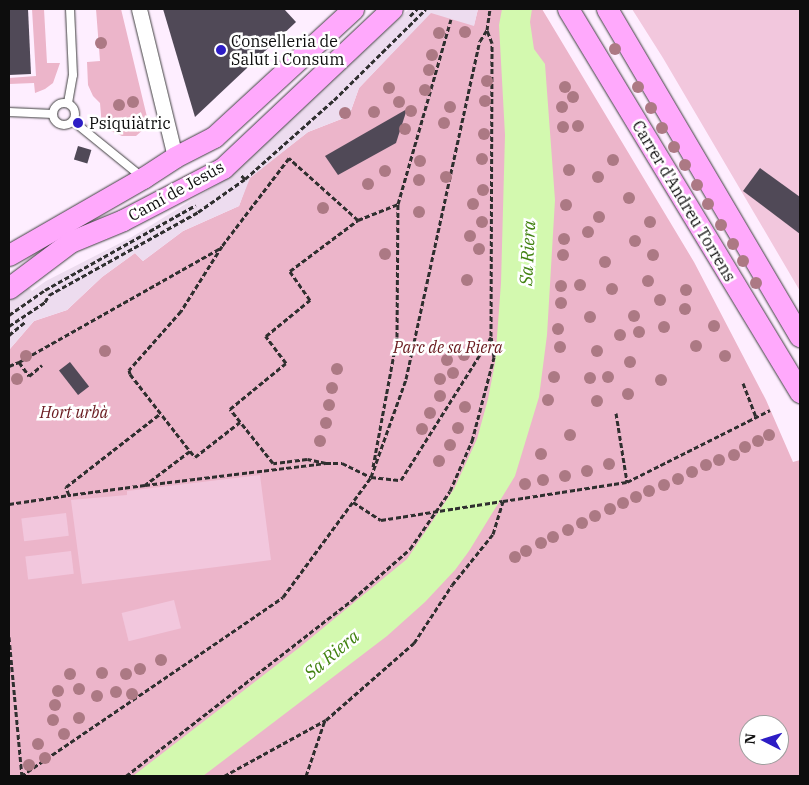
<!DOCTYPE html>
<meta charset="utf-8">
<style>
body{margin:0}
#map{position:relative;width:809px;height:785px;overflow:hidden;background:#feeeff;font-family:"IBM Plex Serif",serif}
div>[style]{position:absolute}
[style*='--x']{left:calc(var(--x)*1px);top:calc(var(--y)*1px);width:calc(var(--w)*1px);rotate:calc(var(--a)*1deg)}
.green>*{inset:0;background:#ecb5ca}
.pitch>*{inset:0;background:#f2c7dd;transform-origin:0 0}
.plaza>*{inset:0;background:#eddcef}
.water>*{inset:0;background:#d3f9af}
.building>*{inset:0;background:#504957;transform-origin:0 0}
.path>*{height:3px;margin-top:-1.5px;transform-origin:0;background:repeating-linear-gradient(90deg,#2f2f2f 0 5px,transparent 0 7.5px)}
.roads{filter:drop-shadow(0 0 1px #404040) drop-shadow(0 0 1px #404040)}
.lane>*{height:8px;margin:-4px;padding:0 4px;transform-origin:4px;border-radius:4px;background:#fff}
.lane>.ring{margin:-4px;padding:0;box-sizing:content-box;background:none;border:8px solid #fff;border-radius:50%}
.street>*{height:15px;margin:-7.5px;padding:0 7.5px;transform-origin:7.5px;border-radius:7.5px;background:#fff}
.secondary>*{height:21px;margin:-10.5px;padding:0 10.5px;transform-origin:10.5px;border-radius:10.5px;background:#ffa9fc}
.path-bridge>*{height:3px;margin-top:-1.5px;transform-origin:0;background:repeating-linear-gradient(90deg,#2f2f2f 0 5px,transparent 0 7.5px)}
.trees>*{width:12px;height:12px;margin:-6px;border-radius:50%;background:#ac7984}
.dots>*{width:14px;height:14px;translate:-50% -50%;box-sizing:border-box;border:2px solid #fff;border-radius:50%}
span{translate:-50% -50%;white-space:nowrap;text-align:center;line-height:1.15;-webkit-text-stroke:5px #fff;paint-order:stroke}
.poi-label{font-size:16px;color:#0d0d0d}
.left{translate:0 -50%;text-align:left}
.street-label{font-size:16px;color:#0d0d0d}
.park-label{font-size:16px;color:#691a1f;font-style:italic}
.water-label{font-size:18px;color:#408110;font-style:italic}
.frame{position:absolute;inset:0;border:10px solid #0d0d0d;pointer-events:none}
.north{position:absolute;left:739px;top:715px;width:50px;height:50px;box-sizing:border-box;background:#fff;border:1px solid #9e9e9e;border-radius:50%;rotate:275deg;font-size:14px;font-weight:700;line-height:20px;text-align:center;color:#0d0d0d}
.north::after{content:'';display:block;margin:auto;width:18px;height:22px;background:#2d1dc5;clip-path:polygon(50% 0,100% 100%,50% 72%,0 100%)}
</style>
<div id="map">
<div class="green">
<i style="clip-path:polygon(32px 9px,44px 9px,47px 63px,60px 63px,53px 83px,45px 89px,35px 93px,34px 83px,9px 84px,9px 78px,36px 76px)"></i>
<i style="clip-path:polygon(96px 9px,121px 9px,147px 117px,145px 128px,136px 136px,122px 136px,102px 127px,100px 103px,93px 96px,88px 85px,87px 62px,100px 61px)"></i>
<i style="clip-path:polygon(evenodd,478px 9px,542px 9px,694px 262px,766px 400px,793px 462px,800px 460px,800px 776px,9px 776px,9px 350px,34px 321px,67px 310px,102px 277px,135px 253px,143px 261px,183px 231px,239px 206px,249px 178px,308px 132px,349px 116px,359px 88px,431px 12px,474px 25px,478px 9px,749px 725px,779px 725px,779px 755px,749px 755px,749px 725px)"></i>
</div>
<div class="pitch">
<i style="clip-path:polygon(632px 9px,800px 9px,800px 291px,663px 58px)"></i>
<i style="clip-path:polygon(260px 475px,271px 560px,82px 584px,71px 500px,127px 495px,127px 491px)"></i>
<i style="left:66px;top:513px;width:23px;height:45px;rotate:83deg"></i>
<i style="left:71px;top:551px;width:23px;height:46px;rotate:83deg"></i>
<i style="left:174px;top:600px;width:29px;height:54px;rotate:76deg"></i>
</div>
<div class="plaza">
<i style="clip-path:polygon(409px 9px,478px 9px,474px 26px,431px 13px,359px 88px,349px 116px,308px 132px,250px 178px,239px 206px,183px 231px,143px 261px,135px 253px,102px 277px,67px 310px,34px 321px,9px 350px,9px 295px,24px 283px,32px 291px,46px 281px,132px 237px,231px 176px)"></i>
</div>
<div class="water">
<i style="clip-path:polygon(502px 9px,532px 9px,530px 22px,534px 49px,545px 64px,555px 200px,547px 335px,539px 397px,515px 476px,469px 551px,455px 570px,425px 602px,387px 636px,203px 776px,133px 776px,300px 647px,407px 559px,454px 489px,477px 439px,488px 399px,495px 363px,501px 283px,505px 135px,499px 25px)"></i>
</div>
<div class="building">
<i style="clip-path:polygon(9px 9px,28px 9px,31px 74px,9px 75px)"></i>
<i style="clip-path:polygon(163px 9px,284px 9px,296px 22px,195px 117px)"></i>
<i style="clip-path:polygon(407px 109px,396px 143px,338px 175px,325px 156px)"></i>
<i style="left:78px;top:146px;width:14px;height:14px;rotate:17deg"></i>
<i style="clip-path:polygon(760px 168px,800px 197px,800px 234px,743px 191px)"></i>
<i style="left:70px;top:362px;width:31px;height:14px;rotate:52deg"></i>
</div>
<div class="path">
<i style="--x:410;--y:16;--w:10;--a:-45"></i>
<i style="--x:245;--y:179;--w:119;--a:-41.6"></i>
<i style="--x:334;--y:100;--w:129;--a:-44.7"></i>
<i style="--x:358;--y:220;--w:93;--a:-138.1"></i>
<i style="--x:289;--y:158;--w:111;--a:127.3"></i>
<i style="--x:222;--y:246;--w:77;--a:122.2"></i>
<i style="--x:181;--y:311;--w:79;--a:131.4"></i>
<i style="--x:129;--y:370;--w:4;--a:76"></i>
<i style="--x:130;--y:374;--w:98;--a:52.1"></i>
<i style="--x:190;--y:451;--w:56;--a:142.9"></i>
<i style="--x:145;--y:485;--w:182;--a:-6.9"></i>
<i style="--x:326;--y:463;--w:19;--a:-168"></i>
<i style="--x:307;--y:459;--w:34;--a:173"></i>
<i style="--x:273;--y:463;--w:69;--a:-128.5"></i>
<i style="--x:230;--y:409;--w:72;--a:-39.4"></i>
<i style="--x:286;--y:363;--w:34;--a:-127"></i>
<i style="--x:266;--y:336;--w:57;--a:-39.3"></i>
<i style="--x:310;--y:300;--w:35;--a:-125"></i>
<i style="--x:290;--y:271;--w:85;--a:-36.9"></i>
<i style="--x:358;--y:220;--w:43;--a:-21.8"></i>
<i style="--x:9;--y:315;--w:44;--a:-34.8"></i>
<i style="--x:45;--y:290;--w:173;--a:-29.4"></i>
<i style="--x:9;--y:326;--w:43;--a:-33.7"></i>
<i style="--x:45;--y:302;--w:8;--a:-60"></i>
<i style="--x:49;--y:295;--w:171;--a:-29.1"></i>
<i style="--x:198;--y:212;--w:57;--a:-35.1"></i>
<i style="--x:245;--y:179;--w:6;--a:-135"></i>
<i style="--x:9;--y:335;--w:22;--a:-39"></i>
<i style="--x:19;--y:362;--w:233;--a:-29.5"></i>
<i style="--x:9;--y:366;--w:11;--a:-22"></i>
<i style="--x:19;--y:362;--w:17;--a:54"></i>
<i style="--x:29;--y:376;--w:17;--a:-40"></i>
<i style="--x:743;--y:383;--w:36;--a:69"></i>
<i style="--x:616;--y:413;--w:70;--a:80.9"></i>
<i style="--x:190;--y:451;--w:8;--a:50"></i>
<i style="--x:195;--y:457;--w:57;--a:-37.9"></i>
<i style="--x:326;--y:463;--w:16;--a:0"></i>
<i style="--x:342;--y:463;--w:32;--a:26"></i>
<i style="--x:371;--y:477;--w:30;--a:6"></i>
<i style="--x:401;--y:480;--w:169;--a:-57.8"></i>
<i style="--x:373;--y:467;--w:132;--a:-79.5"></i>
<i style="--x:397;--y:337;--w:133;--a:-89.6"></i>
<i style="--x:398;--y:204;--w:192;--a:-74"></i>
<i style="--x:145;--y:485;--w:77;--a:172.5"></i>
<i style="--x:69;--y:495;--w:9;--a:-111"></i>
<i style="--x:66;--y:487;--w:120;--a:-37.9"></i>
<i style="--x:353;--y:502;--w:33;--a:33"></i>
<i style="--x:9;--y:504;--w:61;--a:-8.5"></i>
<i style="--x:9;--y:637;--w:140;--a:84.7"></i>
<i style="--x:21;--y:776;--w:317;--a:-34.3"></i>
<i style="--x:283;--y:597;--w:149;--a:-53.7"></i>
<i style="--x:371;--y:477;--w:104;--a:-70.3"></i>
<i style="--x:406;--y:379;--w:346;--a:-77.7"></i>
<i style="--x:480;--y:41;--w:13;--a:-58"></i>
<i style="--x:487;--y:30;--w:21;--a:-82"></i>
<i style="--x:126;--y:776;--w:288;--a:-37.9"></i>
<i style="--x:353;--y:599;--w:76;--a:-41.3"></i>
<i style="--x:410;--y:549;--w:70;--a:-55.4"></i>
<i style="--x:450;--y:491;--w:55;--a:-66.3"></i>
<i style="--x:472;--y:441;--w:87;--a:-75.3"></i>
<i style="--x:494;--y:357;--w:21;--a:-98"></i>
<i style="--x:491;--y:336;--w:293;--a:-89.8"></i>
<i style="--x:492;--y:43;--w:14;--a:-111"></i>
<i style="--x:224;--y:776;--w:116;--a:-28.8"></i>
<i style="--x:326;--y:720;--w:117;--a:-41.2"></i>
<i style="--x:414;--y:643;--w:69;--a:-56.8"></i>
<i style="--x:452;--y:585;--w:65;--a:-51.2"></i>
<i style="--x:493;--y:534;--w:34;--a:-73"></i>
<i style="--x:503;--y:501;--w:125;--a:-8.7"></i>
<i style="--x:627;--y:482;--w:160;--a:-26.7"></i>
<i style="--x:306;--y:776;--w:59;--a:-71.3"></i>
</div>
<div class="roads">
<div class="lane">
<i class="ring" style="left:53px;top:103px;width:14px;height:14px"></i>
<i style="--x:68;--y:103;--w:28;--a:-80"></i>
<i style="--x:73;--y:75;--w:66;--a:-92.6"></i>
<i style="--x:9;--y:112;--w:44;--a:2.6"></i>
<i style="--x:73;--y:121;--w:89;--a:39.1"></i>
</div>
<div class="street">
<i style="--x:139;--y:9;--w:152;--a:76.3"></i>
</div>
<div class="secondary">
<i style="--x:568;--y:9;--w:448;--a:58.8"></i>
<i style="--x:607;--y:9;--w:380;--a:59.5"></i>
<i style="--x:9;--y:255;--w:155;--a:-29.9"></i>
<i style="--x:143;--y:178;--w:38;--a:-33"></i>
<i style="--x:175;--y:157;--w:44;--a:-27.1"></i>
<i style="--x:214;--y:137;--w:189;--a:-42.6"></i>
<i style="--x:9;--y:288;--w:76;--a:-37"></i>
<i style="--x:70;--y:242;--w:57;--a:-22.5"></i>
<i style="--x:123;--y:220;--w:113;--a:-27.5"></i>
<i style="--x:223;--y:168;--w:232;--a:-43.3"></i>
</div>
</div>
<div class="path-bridge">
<i style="--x:381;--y:520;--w:123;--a:-8.9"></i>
</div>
<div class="trees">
<i style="left:465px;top:32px"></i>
<i style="left:439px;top:33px"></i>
<i style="left:101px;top:43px"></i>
<i style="left:615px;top:49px"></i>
<i style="left:432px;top:55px"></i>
<i style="left:429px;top:70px"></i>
<i style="left:487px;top:81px"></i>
<i style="left:565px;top:87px"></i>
<i style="left:638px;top:87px"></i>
<i style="left:389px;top:88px"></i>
<i style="left:425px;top:90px"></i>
<i style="left:573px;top:97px"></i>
<i style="left:485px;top:101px"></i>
<i style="left:133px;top:102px"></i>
<i style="left:399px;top:102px"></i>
<i style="left:119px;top:105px"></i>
<i style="left:450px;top:107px"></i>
<i style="left:562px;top:107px"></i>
<i style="left:651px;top:108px"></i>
<i style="left:411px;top:111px"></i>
<i style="left:374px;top:112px"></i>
<i style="left:345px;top:113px"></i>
<i style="left:444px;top:123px"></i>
<i style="left:578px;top:126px"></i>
<i style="left:563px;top:127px"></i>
<i style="left:662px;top:128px"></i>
<i style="left:405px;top:129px"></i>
<i style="left:484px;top:134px"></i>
<i style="left:674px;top:147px"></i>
<i style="left:482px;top:159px"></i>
<i style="left:613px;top:160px"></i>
<i style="left:420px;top:161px"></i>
<i style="left:685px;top:165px"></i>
<i style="left:569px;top:170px"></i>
<i style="left:385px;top:171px"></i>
<i style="left:446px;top:177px"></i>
<i style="left:598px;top:177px"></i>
<i style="left:419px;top:180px"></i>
<i style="left:368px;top:184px"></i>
<i style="left:697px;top:185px"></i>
<i style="left:483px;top:190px"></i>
<i style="left:629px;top:198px"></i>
<i style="left:473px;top:204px"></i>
<i style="left:708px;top:204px"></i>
<i style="left:566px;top:205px"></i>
<i style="left:323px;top:208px"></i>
<i style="left:419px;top:212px"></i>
<i style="left:599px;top:217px"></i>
<i style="left:482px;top:222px"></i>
<i style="left:650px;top:222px"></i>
<i style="left:721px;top:225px"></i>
<i style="left:588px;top:232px"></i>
<i style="left:470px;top:236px"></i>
<i style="left:564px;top:239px"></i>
<i style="left:635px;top:241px"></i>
<i style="left:733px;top:244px"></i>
<i style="left:479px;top:249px"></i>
<i style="left:385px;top:254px"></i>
<i style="left:563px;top:255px"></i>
<i style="left:653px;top:255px"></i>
<i style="left:743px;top:261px"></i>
<i style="left:605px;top:262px"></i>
<i style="left:467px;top:280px"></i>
<i style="left:648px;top:281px"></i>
<i style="left:756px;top:283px"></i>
<i style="left:580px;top:285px"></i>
<i style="left:561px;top:286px"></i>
<i style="left:612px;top:289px"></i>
<i style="left:686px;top:290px"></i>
<i style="left:660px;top:300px"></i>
<i style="left:561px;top:303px"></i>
<i style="left:685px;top:309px"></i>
<i style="left:634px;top:316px"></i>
<i style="left:590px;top:317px"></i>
<i style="left:714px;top:326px"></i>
<i style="left:664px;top:327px"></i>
<i style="left:558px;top:329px"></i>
<i style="left:639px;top:332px"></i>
<i style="left:620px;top:335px"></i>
<i style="left:696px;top:346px"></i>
<i style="left:560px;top:347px"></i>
<i style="left:105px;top:351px"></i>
<i style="left:597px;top:351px"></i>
<i style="left:464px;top:355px"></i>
<i style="left:26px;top:356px"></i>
<i style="left:725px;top:356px"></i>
<i style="left:447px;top:360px"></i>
<i style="left:630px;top:362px"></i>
<i style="left:337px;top:369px"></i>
<i style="left:453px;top:373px"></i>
<i style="left:554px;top:377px"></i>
<i style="left:608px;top:377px"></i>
<i style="left:590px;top:378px"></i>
<i style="left:17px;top:379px"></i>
<i style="left:440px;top:379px"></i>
<i style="left:661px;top:380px"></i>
<i style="left:332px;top:388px"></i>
<i style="left:628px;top:394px"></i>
<i style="left:440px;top:396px"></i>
<i style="left:548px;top:400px"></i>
<i style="left:597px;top:401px"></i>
<i style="left:329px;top:405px"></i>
<i style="left:465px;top:407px"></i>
<i style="left:430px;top:413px"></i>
<i style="left:326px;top:423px"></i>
<i style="left:458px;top:428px"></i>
<i style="left:422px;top:429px"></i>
<i style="left:570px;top:435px"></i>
<i style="left:769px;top:435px"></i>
<i style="left:320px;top:441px"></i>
<i style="left:758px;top:441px"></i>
<i style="left:450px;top:445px"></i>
<i style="left:745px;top:447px"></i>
<i style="left:541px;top:454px"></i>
<i style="left:734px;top:455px"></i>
<i style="left:719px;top:460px"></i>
<i style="left:439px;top:461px"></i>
<i style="left:609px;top:464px"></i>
<i style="left:706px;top:465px"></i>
<i style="left:587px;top:471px"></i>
<i style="left:692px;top:472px"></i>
<i style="left:565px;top:476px"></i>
<i style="left:678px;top:479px"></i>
<i style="left:543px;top:480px"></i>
<i style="left:525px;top:484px"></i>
<i style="left:664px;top:485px"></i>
<i style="left:649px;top:491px"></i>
<i style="left:636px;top:497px"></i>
<i style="left:623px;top:503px"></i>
<i style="left:610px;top:509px"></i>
<i style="left:595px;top:516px"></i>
<i style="left:582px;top:523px"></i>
<i style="left:568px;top:530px"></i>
<i style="left:553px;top:537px"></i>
<i style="left:541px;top:543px"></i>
<i style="left:526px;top:551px"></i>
<i style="left:515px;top:557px"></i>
<i style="left:161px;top:660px"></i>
<i style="left:140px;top:669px"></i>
<i style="left:102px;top:673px"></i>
<i style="left:70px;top:674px"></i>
<i style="left:126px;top:674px"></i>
<i style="left:79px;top:689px"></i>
<i style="left:58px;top:691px"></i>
<i style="left:116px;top:692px"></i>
<i style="left:132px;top:694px"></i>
<i style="left:97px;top:696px"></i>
<i style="left:55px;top:705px"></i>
<i style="left:79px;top:718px"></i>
<i style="left:53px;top:720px"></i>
<i style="left:64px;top:734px"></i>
<i style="left:38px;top:744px"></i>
<i style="left:45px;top:758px"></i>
<i style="left:29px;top:765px"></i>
</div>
<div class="dots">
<i style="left:221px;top:50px;background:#2d1dc5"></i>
<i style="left:78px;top:123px;background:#2d1dc5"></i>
</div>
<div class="poi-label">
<span class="left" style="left:231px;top:50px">Conselleria de<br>Salut i Consum</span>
<span class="left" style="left:89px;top:123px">Psiquiàtric</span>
</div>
<div class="street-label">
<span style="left:176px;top:191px;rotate:-29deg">Camí de Jesús</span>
<span style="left:684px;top:201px;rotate:59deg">Carrer d'Andreu Torrens</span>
</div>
<div class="park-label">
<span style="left:448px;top:347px">Parc de sa Riera</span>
<span style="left:74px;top:412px">Hort urbà</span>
</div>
<div class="water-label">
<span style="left:528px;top:253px;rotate:-87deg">Sa Riera</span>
<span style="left:332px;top:655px;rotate:-40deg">Sa Riera</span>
</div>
<div class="frame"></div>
<div class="north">N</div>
</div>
